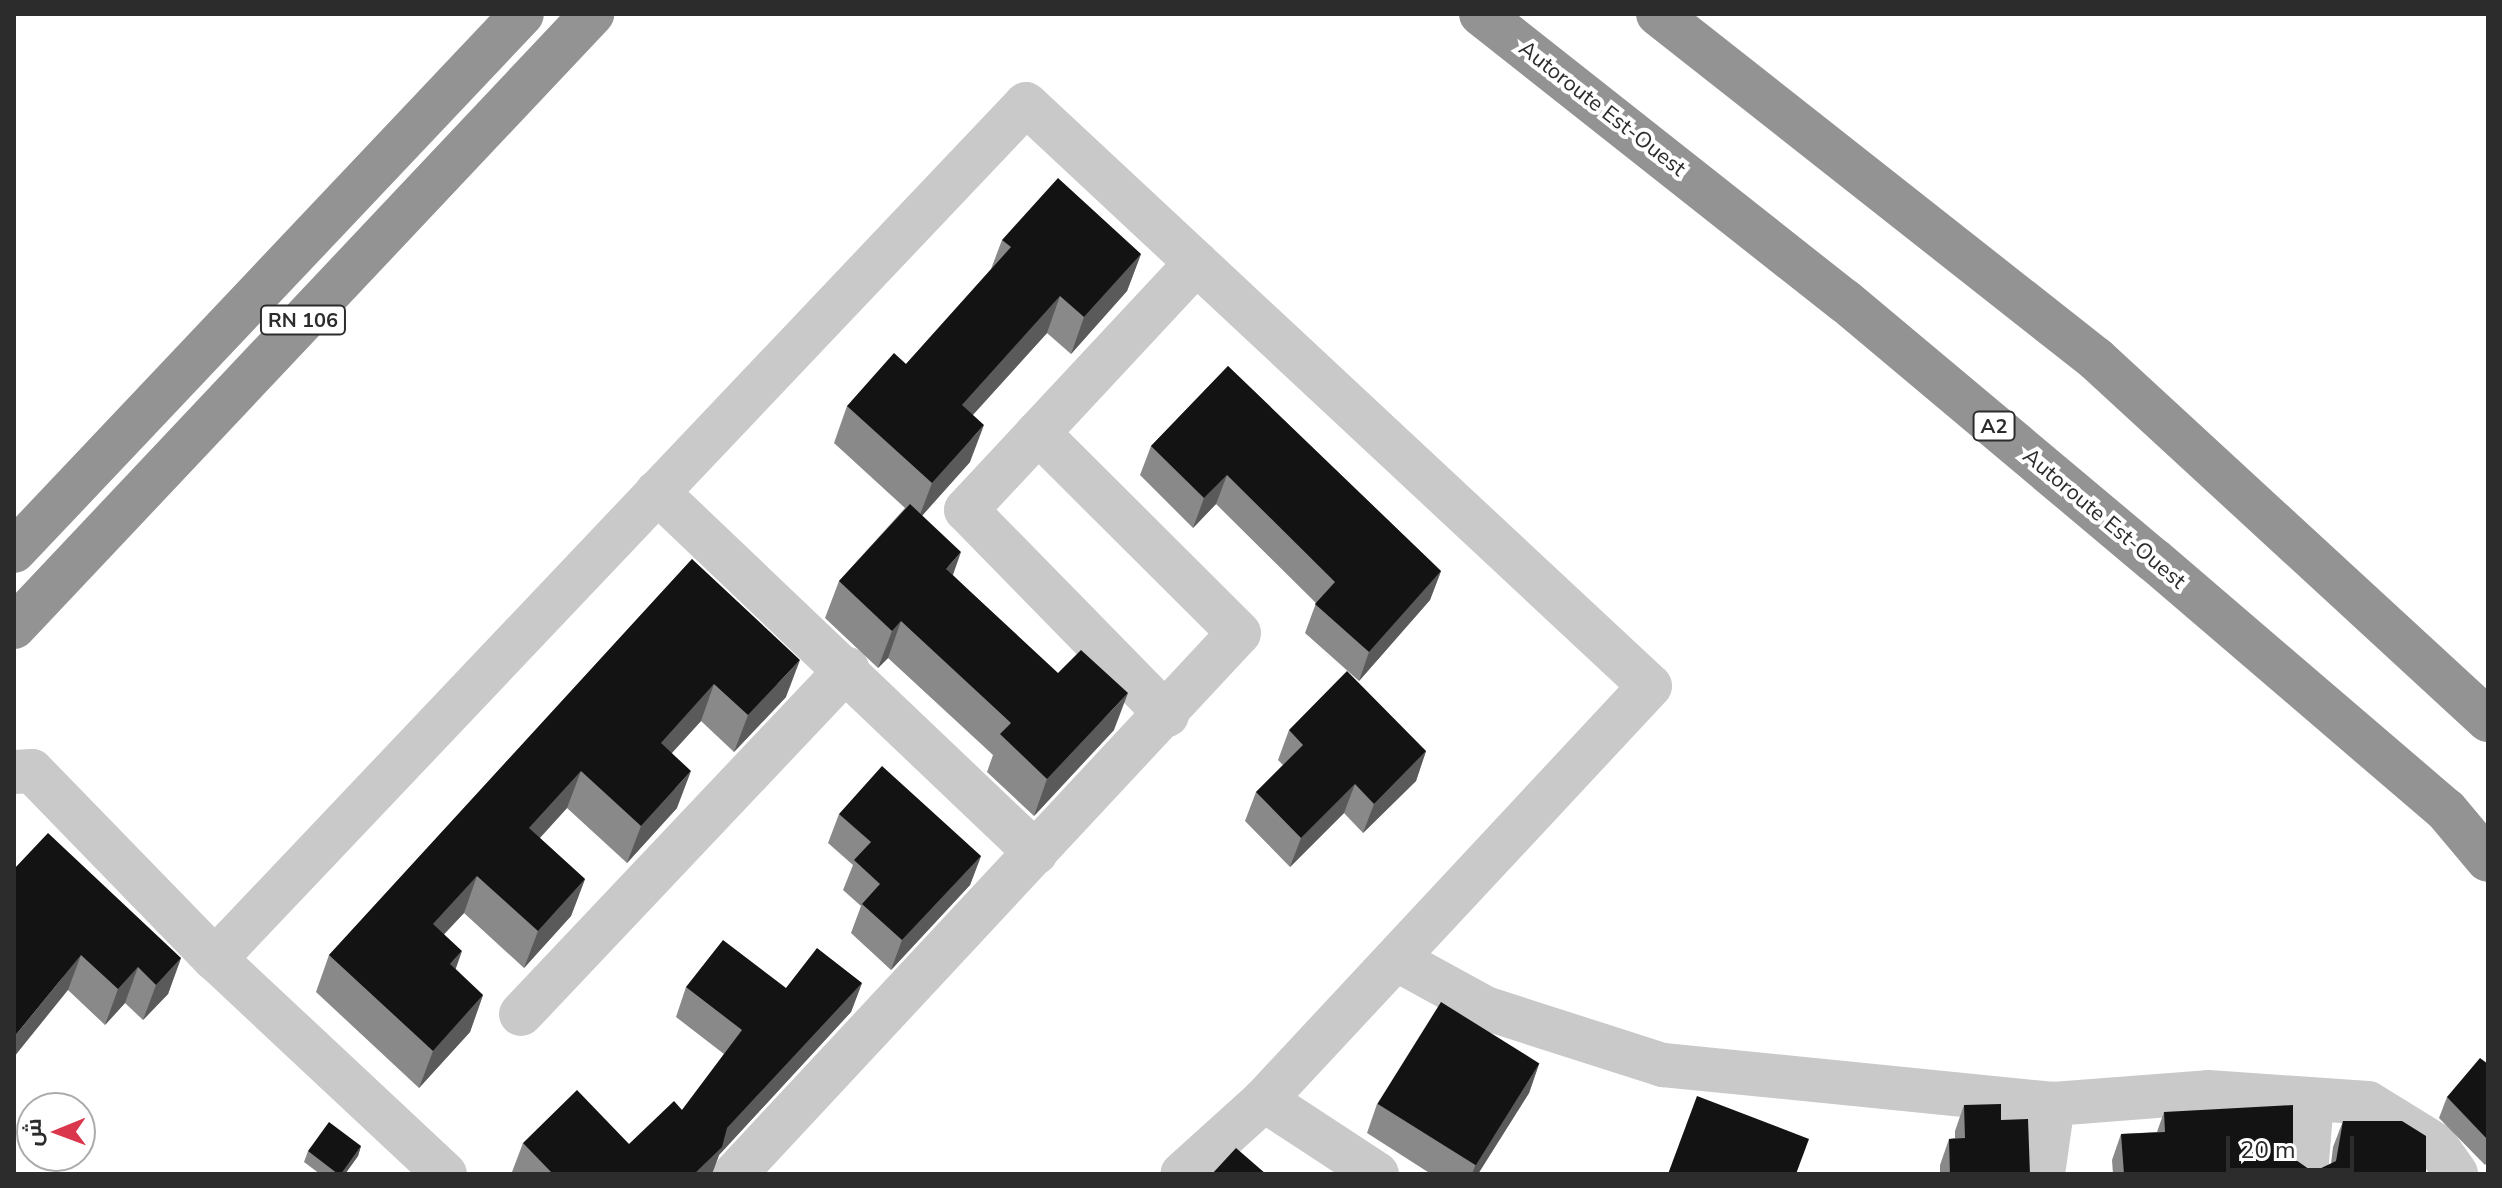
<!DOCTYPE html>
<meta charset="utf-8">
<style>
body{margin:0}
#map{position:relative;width:2502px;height:1188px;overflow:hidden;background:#fff;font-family:"Nunito Sans",Cairo,sans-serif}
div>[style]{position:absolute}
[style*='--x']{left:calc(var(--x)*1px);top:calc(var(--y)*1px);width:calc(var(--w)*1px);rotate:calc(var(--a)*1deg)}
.street>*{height:44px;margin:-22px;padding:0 22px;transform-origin:22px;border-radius:22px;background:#c9c9c9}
.highway>*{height:44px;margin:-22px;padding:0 22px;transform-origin:22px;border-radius:22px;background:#939393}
.wall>*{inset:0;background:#898989}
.shaded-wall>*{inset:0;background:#5a5a5a}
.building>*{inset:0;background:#131313;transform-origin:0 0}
span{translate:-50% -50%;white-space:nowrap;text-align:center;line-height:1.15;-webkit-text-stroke:8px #fff;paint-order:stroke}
.shield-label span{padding:2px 6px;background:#fff;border:2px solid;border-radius:6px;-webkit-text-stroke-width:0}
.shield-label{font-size:20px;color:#2c2c2c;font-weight:700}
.street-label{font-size:22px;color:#2c2c2c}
.frame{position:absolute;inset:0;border:16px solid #2c2c2c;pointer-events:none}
.north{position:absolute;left:16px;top:1092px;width:80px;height:80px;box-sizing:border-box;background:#fff;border:2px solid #ababab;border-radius:50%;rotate:269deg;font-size:22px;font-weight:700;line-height:32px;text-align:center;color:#2c2c2c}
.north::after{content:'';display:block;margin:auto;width:28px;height:36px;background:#db374c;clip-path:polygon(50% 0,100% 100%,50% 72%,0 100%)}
.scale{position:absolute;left:2226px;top:1136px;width:128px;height:36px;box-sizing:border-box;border:4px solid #2c2c2c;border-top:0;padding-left:10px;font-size:24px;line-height:28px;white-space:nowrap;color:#2c2c2c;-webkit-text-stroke:6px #fff;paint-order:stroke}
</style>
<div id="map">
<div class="street">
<i style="--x:657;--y:492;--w:523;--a:43.61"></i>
<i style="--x:1167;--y:715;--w:287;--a:-134.4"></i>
<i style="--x:966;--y:510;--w:338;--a:-47"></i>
<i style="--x:14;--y:772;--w:18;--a:-3"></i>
<i style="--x:32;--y:771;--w:262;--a:45.8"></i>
<i style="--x:1396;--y:959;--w:102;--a:28.8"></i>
<i style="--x:1485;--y:1008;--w:187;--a:17.8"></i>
<i style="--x:1663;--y:1065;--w:392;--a:5.7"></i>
<i style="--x:2053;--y:1104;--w:155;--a:-4.4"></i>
<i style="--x:2208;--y:1092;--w:160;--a:3.9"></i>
<i style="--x:2368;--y:1103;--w:80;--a:31.7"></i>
<i style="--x:2436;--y:1145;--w:35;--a:55"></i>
<i style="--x:521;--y:1014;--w:475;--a:-46.6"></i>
<i style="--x:1264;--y:1100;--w:135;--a:33.2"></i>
<i style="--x:445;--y:1174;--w:315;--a:-136.9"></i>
<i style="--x:215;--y:959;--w:1178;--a:-46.51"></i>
<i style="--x:1026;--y:104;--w:853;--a:43.01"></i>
<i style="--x:1650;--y:686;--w:566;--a:133"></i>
<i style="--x:1264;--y:1100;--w:110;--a:137.9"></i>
<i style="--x:735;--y:1174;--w:739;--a:-47.03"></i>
<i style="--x:1239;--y:633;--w:284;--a:-135.1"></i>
<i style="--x:2043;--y:1174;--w:71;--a:-81.9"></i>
<i style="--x:2306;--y:1174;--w:74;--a:-85.4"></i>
</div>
<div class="highway">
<i style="--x:1481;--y:14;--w:464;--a:38.3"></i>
<i style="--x:1845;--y:301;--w:403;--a:40"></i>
<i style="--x:2154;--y:560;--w:384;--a:40.6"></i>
<i style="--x:2446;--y:810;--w:65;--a:50"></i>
<i style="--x:1658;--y:14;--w:558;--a:38.23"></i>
<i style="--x:2096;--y:359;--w:533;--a:42.64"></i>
<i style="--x:14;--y:551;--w:739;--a:-46.59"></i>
<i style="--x:14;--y:627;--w:843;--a:-46.68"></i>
</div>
<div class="wall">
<i style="clip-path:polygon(1002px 240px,1141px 254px,1127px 291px,1071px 354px,1047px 333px,973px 415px,970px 462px,922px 516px,953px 575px,1114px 730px,1034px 816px,987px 772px,993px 755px,888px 658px,878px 668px,825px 618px,839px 581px,905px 508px,834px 443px,847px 406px,906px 364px,991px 269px)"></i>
<i style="clip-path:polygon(1228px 366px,1441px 571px,1430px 600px,1359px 681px,1305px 633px,1316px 603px,1216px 504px,1193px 528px,1140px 475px,1151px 446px)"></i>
<i style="clip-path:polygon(692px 559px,786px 697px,734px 752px,701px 721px,672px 753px,677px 808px,627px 863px,567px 808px,540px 838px,585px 879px,571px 916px,524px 968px,464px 913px,444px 934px,456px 969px,483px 995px,470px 1032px,419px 1088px,316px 992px,329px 955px)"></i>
<i style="clip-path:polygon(1289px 730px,1426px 751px,1416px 781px,1363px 833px,1344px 813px,1290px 867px,1245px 821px,1256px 792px,1283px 765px,1278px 760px)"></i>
<i style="clip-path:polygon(839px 814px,981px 856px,970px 885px,891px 970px,851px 933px,861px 906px,843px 890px,853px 865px,828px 843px)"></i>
<i style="clip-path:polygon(14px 869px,181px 958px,168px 994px,143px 1020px,125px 1003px,105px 1025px,68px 990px)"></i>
<i style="clip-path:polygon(862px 983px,851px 1012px,719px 1155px,712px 1174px,514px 1174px,512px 1172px,523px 1143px,629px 1144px,682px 1110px,724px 1054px,676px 1017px,686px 987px,786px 988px)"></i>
<i style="clip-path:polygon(1539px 1064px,1529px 1093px,1478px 1174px,1431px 1174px,1367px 1133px,1377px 1104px)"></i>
<i style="clip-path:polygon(2488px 1064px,2488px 1162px,2485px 1165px,2439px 1118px,2447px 1097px)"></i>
<i style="clip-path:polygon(1964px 1105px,2001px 1120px,2030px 1174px,1940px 1174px,1940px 1165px,1949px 1139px,1955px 1138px,1955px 1131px)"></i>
<i style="clip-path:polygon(2164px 1112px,2293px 1158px,2313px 1172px,2331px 1164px,2333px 1147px,2343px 1121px,2426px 1174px,2113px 1174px,2112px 1160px,2121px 1134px,2157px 1132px)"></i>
<i style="clip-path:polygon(361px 1146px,358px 1156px,345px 1174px,320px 1174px,304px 1162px,308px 1151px)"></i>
</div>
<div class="shaded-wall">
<i style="clip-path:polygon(1141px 254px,1127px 291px,1071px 354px,1084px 317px)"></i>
<i style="clip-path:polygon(1060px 296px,1047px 333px,948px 442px,962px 405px)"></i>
<i style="clip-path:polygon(984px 425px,970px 462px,918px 520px,932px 483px)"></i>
<i style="clip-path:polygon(1227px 475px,1216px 504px,1193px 528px,1204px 498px)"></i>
<i style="clip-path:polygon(961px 552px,948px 589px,946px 569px)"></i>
<i style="clip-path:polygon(1441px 571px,1430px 600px,1359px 681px,1369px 652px)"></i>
<i style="clip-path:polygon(901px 621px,888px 658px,878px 668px,892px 631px)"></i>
<i style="clip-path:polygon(800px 660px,786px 697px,734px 752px,748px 715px)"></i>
<i style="clip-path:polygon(714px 684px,701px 721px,647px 780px,661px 743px)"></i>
<i style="clip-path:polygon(1128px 693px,1114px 730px,1034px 816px,1047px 779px)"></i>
<i style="clip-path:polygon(1426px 751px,1416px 781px,1363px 833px,1374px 804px)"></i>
<i style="clip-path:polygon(581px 771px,567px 808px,515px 865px,529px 828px)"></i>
<i style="clip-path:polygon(691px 771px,677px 808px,627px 863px,641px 826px)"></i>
<i style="clip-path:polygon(1355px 784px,1344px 813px,1290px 867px,1301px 838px)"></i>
<i style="clip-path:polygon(981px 856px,970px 885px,891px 970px,902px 940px)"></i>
<i style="clip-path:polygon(477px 876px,464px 913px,419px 961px,433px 924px)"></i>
<i style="clip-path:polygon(585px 879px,571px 916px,524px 968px,538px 931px)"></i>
<i style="clip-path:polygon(462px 951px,449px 988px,450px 964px)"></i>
<i style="clip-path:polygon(81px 955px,68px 990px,14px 1057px,14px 1037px)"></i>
<i style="clip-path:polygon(181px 958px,168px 994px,143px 1020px,156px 985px)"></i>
<i style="clip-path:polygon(138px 967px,125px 1003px,105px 1025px,118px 989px)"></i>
<i style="clip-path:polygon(862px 983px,851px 1012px,719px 1155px,712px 1174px,694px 1174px,727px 1128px)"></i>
<i style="clip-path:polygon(483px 995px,470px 1032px,419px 1088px,433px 1051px)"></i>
<i style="clip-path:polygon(1539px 1064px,1529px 1093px,1478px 1174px,1472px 1174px,1475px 1166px)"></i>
<i style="clip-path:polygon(361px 1146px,358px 1156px,345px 1174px,341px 1174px)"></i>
</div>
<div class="building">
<i style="clip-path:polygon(1058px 178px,1141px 254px,1084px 317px,1060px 296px,962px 405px,984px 425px,932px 483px,847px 406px,894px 353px,906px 364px,1011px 247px,1002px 240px)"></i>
<i style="clip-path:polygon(1228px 366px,1441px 571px,1369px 652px,1315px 604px,1335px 582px,1227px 475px,1204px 498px,1151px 446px)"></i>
<i style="clip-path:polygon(910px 504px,961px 552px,946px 569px,1058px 673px,1081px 650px,1128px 693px,1047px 779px,1000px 734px,1011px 723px,901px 621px,892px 631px,839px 581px)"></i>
<i style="clip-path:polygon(692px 559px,800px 660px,748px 715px,714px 684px,661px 743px,691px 771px,641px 826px,581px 771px,529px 828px,585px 879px,538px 931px,477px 876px,433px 924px,462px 951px,450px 964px,483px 995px,433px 1051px,329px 955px)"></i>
<i style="clip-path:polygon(1347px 671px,1426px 751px,1374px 804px,1355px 784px,1301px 838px,1256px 792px,1303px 745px,1289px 730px)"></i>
<i style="clip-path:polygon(882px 766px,981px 856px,902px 940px,862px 904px,880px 884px,854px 860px,871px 842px,839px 814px)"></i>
<i style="clip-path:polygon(48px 833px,181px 958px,156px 985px,138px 967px,118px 989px,81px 955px,14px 1037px,14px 869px)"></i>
<i style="clip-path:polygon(723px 940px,786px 988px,817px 948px,862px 983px,727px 1128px,722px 1147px,694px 1174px,553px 1174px,523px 1143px,577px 1090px,629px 1144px,674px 1101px,682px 1110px,742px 1030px,686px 987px)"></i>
<i style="left:1441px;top:1002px;width:116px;height:120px;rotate:32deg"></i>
<i style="clip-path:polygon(2480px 1058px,2488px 1064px,2488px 1140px,2447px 1097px)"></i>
<i style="clip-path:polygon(1697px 1096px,1809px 1139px,1796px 1174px,1668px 1174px)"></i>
<i style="clip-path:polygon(2001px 1104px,2001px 1120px,2028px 1119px,2030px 1174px,1950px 1174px,1949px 1139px,1965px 1138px,1964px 1105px)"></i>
<i style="clip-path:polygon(2293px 1105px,2293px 1158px,2313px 1172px,2336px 1161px,2343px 1121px,2402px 1121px,2426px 1136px,2426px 1174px,2124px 1174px,2121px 1134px,2165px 1132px,2164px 1112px)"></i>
<i style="clip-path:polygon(329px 1122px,361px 1146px,341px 1174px,338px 1174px,308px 1151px)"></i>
<i style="clip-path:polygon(1236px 1148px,1266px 1174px,1212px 1174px)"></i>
</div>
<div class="shield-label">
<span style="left:303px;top:320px">RN 106</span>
<span style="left:1994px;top:426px">A2</span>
</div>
<div class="street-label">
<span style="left:1602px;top:109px;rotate:38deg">Autoroute Est-Ouest</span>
<span style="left:2104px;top:519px;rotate:40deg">Autoroute Est-Ouest</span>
</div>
<div class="frame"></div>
<div class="north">ش</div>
<div class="scale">20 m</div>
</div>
